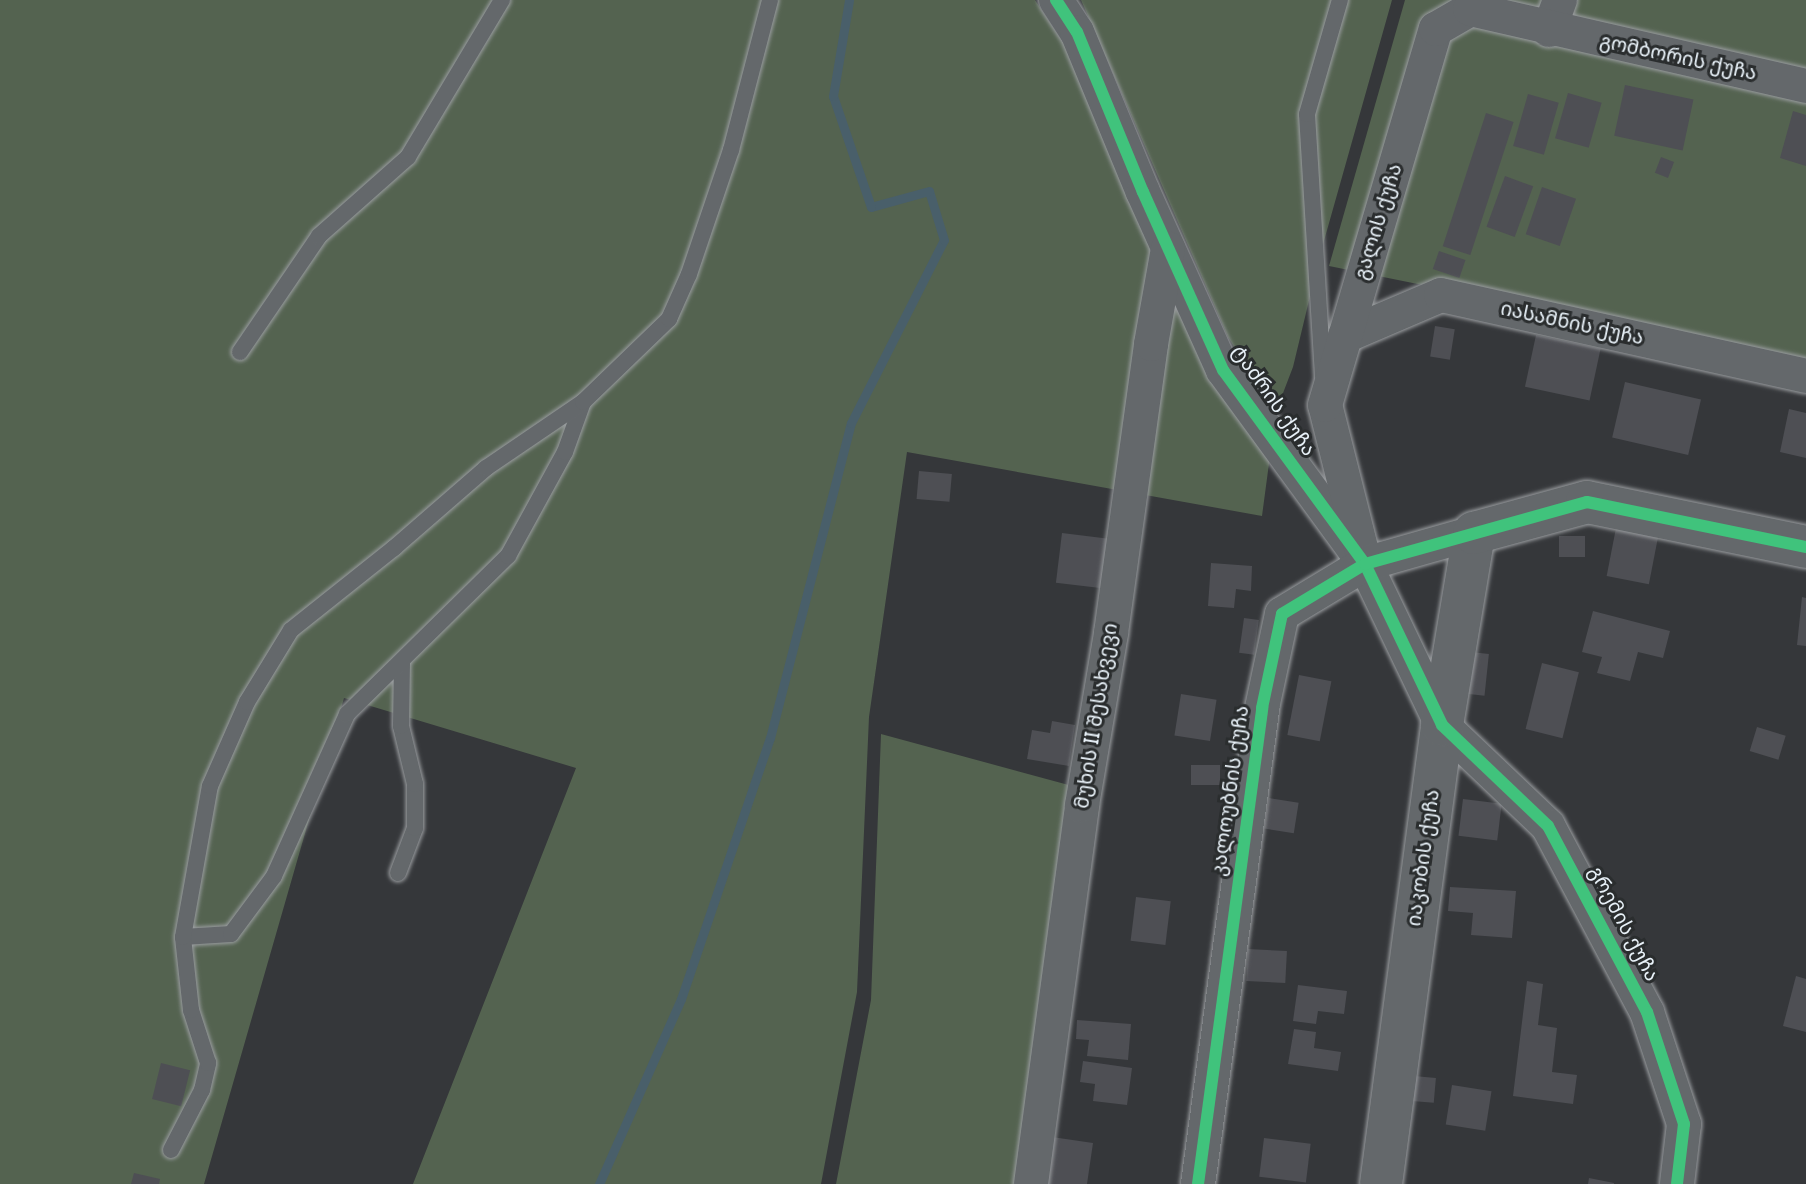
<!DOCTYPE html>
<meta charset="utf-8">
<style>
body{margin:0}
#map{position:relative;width:1806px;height:1184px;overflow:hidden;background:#35373a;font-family:"Balsamiq Sans","Noto Sans Georgian",sans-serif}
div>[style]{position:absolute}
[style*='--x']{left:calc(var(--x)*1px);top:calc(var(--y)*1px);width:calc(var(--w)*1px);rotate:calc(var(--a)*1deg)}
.green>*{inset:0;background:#546350}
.stream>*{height:9px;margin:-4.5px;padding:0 4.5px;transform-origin:4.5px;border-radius:4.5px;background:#495f6a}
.building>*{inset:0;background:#4e4f54;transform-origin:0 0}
.roads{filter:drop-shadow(0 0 2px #9a9da0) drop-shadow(0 0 2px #9a9da0)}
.service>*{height:16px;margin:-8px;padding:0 8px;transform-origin:8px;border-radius:8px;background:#64686b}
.minor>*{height:34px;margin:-17px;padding:0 17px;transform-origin:17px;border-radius:17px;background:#64686b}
.tertiary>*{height:42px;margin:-21px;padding:0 21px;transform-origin:21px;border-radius:21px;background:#64686b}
.cycleway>*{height:12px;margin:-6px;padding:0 6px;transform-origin:6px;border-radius:6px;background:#40c37c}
span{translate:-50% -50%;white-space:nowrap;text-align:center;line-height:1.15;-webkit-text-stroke:6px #2a2d2e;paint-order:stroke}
.street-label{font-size:20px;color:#e8f1f8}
</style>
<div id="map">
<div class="green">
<i style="clip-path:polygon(0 0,1035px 0,1064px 44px,1270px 456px,1262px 516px,907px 452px,869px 717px,857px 992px,821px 1184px,413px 1184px,576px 768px,344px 698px,204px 1184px,0 1184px)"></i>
<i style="clip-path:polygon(1081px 0,1392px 0,1320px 255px,1293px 367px,1275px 414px,1228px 337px)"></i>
<i style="clip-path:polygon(1405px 0,1806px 0,1806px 363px,1329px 266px)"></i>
<i style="clip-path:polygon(881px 734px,1076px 787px,1023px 1184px,836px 1184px,871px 1000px)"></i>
</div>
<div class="stream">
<i style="--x:599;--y:1184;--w:202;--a:-66.1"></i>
<i style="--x:681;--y:999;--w:276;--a:-71.2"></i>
<i style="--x:770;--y:738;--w:325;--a:-75.6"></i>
<i style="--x:851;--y:423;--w:205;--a:-63.1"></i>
<i style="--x:944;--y:240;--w:51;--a:-107"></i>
<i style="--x:929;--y:191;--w:60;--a:164.6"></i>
<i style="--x:871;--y:207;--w:117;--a:-108.9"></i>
<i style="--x:833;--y:96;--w:97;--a:-80.5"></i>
</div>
<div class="building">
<i style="left:1625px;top:85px;width:70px;height:52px;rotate:12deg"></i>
<i style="left:1568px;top:93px;width:35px;height:47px;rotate:16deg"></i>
<i style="left:1528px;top:94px;width:32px;height:54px;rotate:16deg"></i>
<i style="clip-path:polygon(1793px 111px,1806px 115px,1806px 166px,1780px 158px)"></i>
<i style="left:1486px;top:113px;width:29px;height:140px;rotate:18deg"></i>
<i style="left:1661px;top:157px;width:14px;height:17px;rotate:21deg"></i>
<i style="left:1505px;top:176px;width:30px;height:54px;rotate:20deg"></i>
<i style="left:1542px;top:187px;width:36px;height:50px;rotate:19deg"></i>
<i style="left:1439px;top:251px;width:28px;height:19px;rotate:19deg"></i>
<i style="left:1435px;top:326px;width:20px;height:31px;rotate:9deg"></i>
<i style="left:1536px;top:335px;width:66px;height:53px;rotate:12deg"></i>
<i style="left:1625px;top:382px;width:78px;height:57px;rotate:13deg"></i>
<i style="clip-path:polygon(1789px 409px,1806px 413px,1806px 458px,1780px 452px)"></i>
<i style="left:919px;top:471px;width:33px;height:28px;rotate:5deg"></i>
<i style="left:1616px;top:528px;width:43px;height:49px;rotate:11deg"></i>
<i style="left:1062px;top:533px;width:51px;height:50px;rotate:7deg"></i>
<i style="left:1559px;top:536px;width:26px;height:21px"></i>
<i style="clip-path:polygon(1211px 563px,1252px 566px,1251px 591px,1236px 589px,1234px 608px,1208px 606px)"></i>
<i style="clip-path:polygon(1802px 597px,1806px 598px,1806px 646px,1797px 645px)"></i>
<i style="clip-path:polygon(1593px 611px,1670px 631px,1663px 658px,1638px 652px,1630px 681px,1597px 673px,1602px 657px,1582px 652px)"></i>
<i style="left:1244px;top:618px;width:15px;height:35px;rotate:8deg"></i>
<i style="left:1471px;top:652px;width:18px;height:42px;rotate:6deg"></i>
<i style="left:1542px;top:663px;width:38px;height:68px;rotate:14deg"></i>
<i style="left:1299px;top:675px;width:33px;height:61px;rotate:11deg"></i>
<i style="left:1181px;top:694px;width:36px;height:42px;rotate:9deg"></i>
<i style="clip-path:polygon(1052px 721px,1075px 725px,1069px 766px,1027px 759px,1032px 730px,1050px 733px)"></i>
<i style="left:1757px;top:727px;width:30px;height:25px;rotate:17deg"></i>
<i style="left:1220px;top:765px;width:20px;height:29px;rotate:90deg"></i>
<i style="left:1269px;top:798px;width:30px;height:31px;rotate:9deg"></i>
<i style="left:1463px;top:799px;width:39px;height:37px;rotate:7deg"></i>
<i style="clip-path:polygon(1450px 887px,1516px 891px,1512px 938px,1471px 935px,1473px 913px,1448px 911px)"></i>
<i style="left:1136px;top:897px;width:35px;height:44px;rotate:7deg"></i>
<i style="left:1248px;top:949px;width:39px;height:32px;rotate:3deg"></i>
<i style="clip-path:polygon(1796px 976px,1806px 979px,1806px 1032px,1783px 1026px)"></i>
<i style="clip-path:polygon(1527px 981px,1543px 984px,1538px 1025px,1557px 1028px,1552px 1072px,1577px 1075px,1573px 1104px,1513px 1096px)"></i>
<i style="clip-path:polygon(1298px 985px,1347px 991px,1344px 1014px,1318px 1011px,1316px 1024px,1293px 1021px)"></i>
<i style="clip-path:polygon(1077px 1020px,1131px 1024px,1128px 1060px,1087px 1056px,1089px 1040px,1076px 1039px)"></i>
<i style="clip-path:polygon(1294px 1029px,1316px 1032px,1314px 1048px,1341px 1052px,1338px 1071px,1288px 1064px)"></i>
<i style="clip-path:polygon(1083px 1061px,1132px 1068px,1127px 1105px,1093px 1101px,1095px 1084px,1080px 1082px)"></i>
<i style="left:161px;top:1063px;width:30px;height:37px;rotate:14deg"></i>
<i style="left:1414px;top:1076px;width:22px;height:25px;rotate:5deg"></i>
<i style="left:1452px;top:1085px;width:40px;height:40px;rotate:9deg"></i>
<i style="clip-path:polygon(1052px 1137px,1093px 1143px,1087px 1184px,1046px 1184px)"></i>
<i style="left:1264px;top:1138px;width:47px;height:39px;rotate:7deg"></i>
<i style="clip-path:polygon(134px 1173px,160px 1179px,159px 1184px,131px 1184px)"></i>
<i style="clip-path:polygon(1589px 1178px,1614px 1183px,1614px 1184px,1588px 1184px)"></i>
</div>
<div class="roads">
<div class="service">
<i style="--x:240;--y:352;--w:140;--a:-55.7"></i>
<i style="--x:319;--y:236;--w:119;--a:-41.6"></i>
<i style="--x:408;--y:157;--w:183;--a:-59.1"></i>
<i style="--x:1323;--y:376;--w:262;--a:-93.5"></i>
<i style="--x:1307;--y:114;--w:119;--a:-73.9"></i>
<i style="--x:398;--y:873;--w:48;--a:-69.3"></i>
<i style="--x:415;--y:828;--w:44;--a:-90"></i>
<i style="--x:415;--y:784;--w:60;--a:-103.6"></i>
<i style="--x:401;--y:726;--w:65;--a:-89.1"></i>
<i style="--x:183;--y:937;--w:48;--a:-3.6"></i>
<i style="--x:231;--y:934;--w:72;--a:-53.4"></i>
<i style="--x:274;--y:876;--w:178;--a:-65.7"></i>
<i style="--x:347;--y:714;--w:226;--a:-44.5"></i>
<i style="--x:508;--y:556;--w:119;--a:-61.3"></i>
<i style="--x:565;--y:452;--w:53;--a:-70.2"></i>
<i style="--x:171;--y:1150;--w:68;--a:-62.7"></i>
<i style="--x:202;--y:1090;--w:28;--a:-77"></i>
<i style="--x:208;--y:1063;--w:56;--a:-107.8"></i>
<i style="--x:191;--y:1010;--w:73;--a:-96.3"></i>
<i style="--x:183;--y:937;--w:153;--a:-79.9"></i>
<i style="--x:210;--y:786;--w:92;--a:-66.2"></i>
<i style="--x:247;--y:702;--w:84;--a:-58.6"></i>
<i style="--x:291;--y:630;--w:132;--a:-38.5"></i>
<i style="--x:394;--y:548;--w:122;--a:-41"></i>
<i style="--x:486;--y:468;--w:117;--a:-34.2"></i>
<i style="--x:583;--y:402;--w:120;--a:-44"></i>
<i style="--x:669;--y:319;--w:49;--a:-66"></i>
<i style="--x:689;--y:274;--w:131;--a:-71.3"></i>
<i style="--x:731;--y:150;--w:155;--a:-75.4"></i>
</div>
<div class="minor">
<i style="--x:1056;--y:0;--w:38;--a:57"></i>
<i style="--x:1077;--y:32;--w:173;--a:67.6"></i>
<i style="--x:1143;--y:192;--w:195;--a:65.8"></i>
<i style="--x:1223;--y:370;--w:240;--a:53.8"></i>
<i style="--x:1365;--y:564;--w:178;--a:64.4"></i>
<i style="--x:1442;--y:725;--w:146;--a:43.6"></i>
<i style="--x:1548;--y:826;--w:211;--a:62"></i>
<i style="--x:1647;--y:1012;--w:118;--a:71.7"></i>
<i style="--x:1684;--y:1124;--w:60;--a:96.7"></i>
<i style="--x:1549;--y:30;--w:32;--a:-70"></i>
<i style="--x:1345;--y:336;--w:104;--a:-23.1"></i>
<i style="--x:1441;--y:295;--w:374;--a:12.5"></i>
<i style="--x:1361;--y:548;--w:147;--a:-104.1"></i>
<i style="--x:1325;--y:405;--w:392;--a:-73.6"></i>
<i style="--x:1436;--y:29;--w:39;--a:-30"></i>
<i style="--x:1470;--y:9;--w:345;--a:12.9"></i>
<i style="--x:1031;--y:1184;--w:382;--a:-82.3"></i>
<i style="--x:1082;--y:805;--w:174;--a:-80.4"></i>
<i style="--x:1111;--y:633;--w:292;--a:-82.1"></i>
<i style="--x:1151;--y:344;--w:97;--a:-79.9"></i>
<i style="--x:1198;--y:1184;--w:480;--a:-82.3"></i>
<i style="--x:1262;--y:708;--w:96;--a:-78"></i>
<i style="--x:1282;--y:614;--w:97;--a:-31.1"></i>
<i style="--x:1365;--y:564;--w:113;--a:-15.9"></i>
</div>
<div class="tertiary">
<i style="--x:1381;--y:1184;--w:463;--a:-82.4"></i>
<i style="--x:1442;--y:725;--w:195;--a:-80.5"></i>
<i style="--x:1474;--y:533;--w:117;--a:-15.3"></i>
<i style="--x:1587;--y:502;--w:224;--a:11.6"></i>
</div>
</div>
<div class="cycleway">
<i style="--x:1056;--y:0;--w:38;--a:57"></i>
<i style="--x:1077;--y:32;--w:173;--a:67.6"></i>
<i style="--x:1143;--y:192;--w:195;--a:65.8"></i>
<i style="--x:1223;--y:370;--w:240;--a:53.8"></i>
<i style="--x:1365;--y:564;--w:178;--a:64.4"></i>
<i style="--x:1442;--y:725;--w:146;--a:43.6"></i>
<i style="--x:1548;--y:826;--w:211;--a:62"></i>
<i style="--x:1647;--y:1012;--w:118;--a:71.7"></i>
<i style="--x:1684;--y:1124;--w:60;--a:96.7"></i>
<i style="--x:1198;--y:1184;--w:480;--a:-82.3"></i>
<i style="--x:1262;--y:708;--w:96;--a:-78"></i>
<i style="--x:1282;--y:614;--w:97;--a:-31.1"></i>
<i style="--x:1365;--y:564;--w:230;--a:-15.6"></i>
<i style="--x:1587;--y:502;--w:224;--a:11.6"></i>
</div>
<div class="street-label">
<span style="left:1678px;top:58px;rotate:12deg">გომბორის ქუჩა</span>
<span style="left:1379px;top:222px;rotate:-73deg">გალის ქუჩა</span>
<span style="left:1572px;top:324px;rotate:12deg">იასამნის ქუჩა</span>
<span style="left:1273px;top:401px;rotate:55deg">ტაძრის ქუჩა</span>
<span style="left:1097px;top:716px;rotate:-81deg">მუხის II შესახვევი</span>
<span style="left:1231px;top:791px;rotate:-82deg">კალოუბნის ქუჩა</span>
<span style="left:1424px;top:858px;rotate:-82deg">იაკობის ქუჩა</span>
<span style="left:1623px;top:924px;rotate:62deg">გრემის ქუჩა</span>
</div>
</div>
